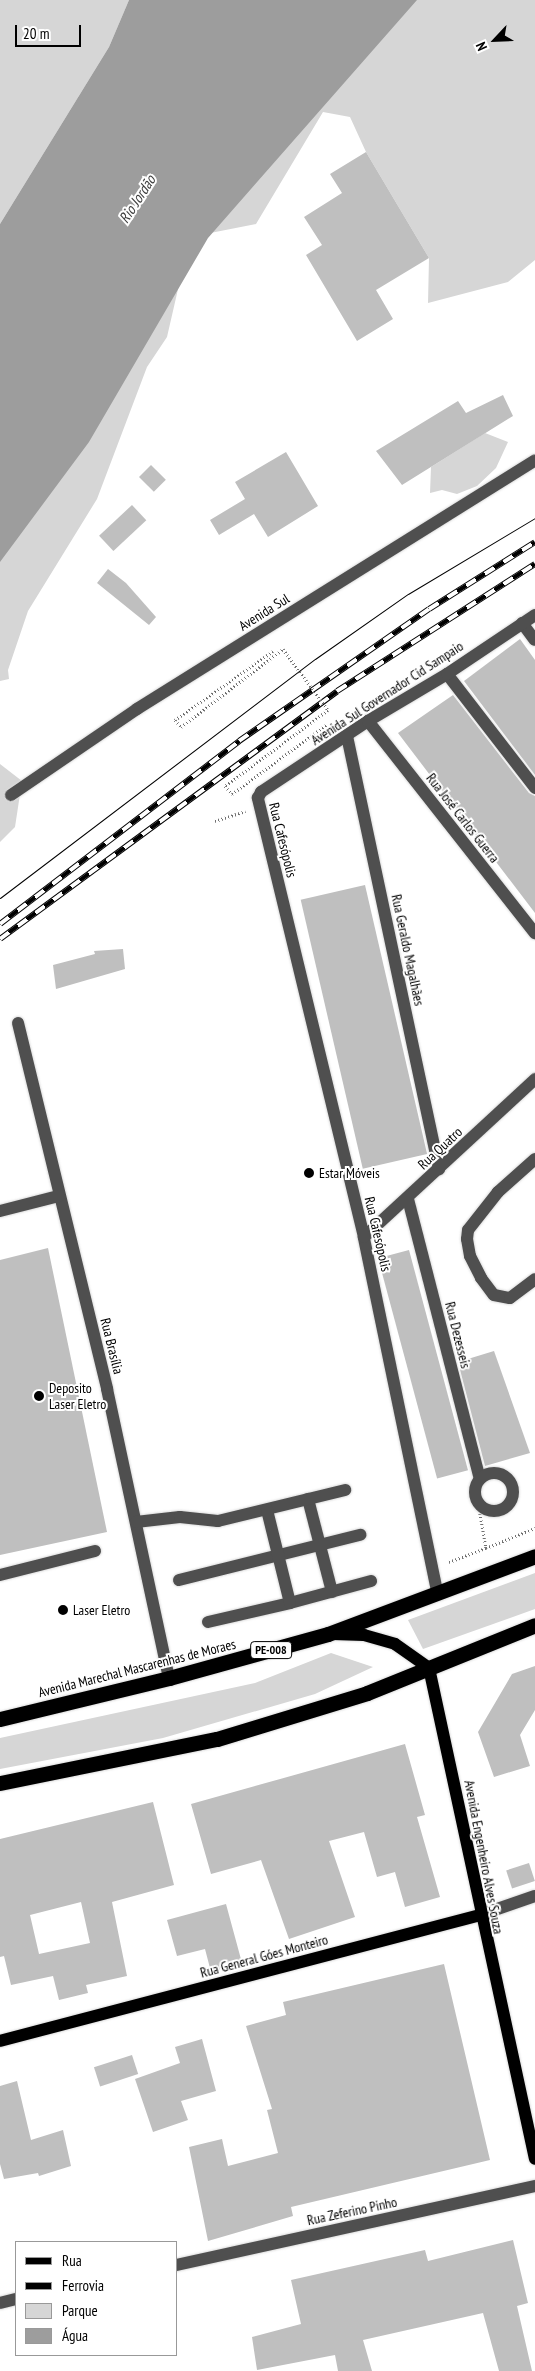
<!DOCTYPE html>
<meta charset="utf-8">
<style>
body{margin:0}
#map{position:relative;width:535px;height:2371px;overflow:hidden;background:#fff;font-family:"PT Sans Narrow",sans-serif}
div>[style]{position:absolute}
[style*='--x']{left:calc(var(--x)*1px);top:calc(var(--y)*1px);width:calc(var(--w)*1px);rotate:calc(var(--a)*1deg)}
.green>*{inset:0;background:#d6d6d6}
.water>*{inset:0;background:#9d9d9d}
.building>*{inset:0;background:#bfbfbf;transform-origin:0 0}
.path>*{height:3px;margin-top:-1.5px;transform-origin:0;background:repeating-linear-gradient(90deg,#717171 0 1px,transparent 0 3.5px)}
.roads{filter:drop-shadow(0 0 1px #dbdbdb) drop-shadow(0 0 1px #dbdbdb)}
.minor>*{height:12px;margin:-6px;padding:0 6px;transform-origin:6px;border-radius:6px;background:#4f4f4f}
.minor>.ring{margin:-6px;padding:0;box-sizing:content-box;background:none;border:12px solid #4f4f4f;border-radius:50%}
.major>*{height:12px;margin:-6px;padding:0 6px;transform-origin:6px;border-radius:6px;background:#000}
.highway>*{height:15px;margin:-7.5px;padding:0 7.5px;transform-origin:7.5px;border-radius:7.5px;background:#000}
.tram>*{height:1px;margin:-0.5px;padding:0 0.5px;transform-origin:0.5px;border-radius:0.5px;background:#000}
.rail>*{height:5.5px;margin-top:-2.75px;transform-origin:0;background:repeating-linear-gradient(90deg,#fff 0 11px,#000 0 22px);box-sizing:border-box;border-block:1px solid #000}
.path-bridge>*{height:3px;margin-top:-1.5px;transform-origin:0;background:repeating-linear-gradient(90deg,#717171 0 1px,transparent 0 3.5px)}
.dots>*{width:14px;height:14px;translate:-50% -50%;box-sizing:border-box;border:2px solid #fff;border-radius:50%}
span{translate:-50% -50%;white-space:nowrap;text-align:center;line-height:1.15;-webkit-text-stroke:4px #fff;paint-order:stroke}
.shield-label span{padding:1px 4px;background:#fff;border:1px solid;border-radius:4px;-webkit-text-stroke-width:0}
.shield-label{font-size:12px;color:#000;font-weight:700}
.street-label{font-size:14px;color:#000}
.poi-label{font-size:14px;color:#000}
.left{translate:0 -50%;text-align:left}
.water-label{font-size:15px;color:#3e3e3e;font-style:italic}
.legend{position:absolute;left:15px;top:2241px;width:162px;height:115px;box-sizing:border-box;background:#fff;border:1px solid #999;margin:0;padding:6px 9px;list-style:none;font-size:15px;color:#000}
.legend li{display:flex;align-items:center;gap:10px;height:25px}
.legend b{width:25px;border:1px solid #999}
.north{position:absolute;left:470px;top:15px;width:50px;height:50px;-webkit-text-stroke:4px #fff;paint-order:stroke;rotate:245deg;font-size:14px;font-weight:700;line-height:20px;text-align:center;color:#000}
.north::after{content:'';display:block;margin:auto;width:18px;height:22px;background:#000;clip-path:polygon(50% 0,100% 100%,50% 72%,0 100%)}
.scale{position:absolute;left:15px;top:25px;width:66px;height:22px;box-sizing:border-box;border:2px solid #000;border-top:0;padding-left:6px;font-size:15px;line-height:18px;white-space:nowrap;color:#000;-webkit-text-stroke:4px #fff;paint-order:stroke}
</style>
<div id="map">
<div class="green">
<i style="clip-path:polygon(0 0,129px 0,109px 47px,0 224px)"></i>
<i style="clip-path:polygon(362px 0,535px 0,535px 260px,508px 282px,428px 303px,429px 258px,366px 152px,350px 117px,323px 112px,256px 224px,190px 237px,167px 337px,147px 367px,97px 499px,28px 611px,8px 670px,9px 679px,0 681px,0 502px,94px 370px,160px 255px,251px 130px)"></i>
<i style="clip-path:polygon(485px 433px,508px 442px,496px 468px,477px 486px,457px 494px,442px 490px,430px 493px,431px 467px)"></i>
<i style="clip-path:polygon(0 764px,22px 781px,15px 827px,0 842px)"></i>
<i style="clip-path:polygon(535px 1573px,535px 1609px,423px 1649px,408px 1620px)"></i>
<i style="clip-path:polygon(331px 1653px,373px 1667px,315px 1694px,163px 1738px,0 1769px,0 1738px,255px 1683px)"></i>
</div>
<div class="water">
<i style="clip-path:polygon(129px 0,417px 0,208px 238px,89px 442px,0 562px,0 224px,109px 47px)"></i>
</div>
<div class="building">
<i style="clip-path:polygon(366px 152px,429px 258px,376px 290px,393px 319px,357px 341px,306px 255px,322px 245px,304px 217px,342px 193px,330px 174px)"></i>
<i style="clip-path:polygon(503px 395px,513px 416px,402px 485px,376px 451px,458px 401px,466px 413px)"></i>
<i style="clip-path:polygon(286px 452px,318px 506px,268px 537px,254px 514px,219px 535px,210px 520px,245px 499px,235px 482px)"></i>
<i style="left:151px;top:465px;width:21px;height:17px;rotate:45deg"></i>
<i style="left:132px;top:505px;width:21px;height:45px;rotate:47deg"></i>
<i style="clip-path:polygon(108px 569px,126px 583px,156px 617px,149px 625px,97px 583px)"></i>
<i style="clip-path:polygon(520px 639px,535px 660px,535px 775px,464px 681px)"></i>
<i style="clip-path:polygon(453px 695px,529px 793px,535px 796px,535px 913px,398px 733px)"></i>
<i style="left:365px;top:885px;width:276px;height:66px;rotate:77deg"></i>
<i style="clip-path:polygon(123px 949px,125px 969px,56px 989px,53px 965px,95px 954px,94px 951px)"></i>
<i style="clip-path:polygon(48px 1248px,107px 1532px,0 1555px,0 1260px)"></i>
<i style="left:409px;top:1250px;width:228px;height:32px;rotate:75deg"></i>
<i style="clip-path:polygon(494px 1351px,530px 1453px,485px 1466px,458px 1362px)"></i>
<i style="clip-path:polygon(535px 1666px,535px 1710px,520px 1735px,530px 1766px,494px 1777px,478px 1732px,512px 1674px)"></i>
<i style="clip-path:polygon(405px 1744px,425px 1815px,417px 1817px,440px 1897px,405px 1907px,395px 1872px,377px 1877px,364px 1832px,329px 1841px,355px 1917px,289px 1939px,261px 1860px,211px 1874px,191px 1804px)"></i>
<i style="clip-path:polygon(evenodd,153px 1802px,174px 1885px,112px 1902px,127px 1976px,86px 1985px,88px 1993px,59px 2000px,53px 1976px,11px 1985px,4px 1956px,0 1957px,0 1839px,153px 1802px,81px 1902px,90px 1943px,39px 1954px,30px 1915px,81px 1902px)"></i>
<i style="left:529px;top:1863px;width:19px;height:24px;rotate:72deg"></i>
<i style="clip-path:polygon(226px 1904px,242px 1963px,211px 1972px,205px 1949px,177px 1956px,167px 1920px)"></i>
<i style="clip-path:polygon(444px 1964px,490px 2160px,291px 2207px,293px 2216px,208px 2241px,189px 2147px,222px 2139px,228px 2166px,278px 2153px,267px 2110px,272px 2109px,246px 2026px,286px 2015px,283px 2002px)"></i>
<i style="clip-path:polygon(202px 2039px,216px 2091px,181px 2101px,188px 2120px,153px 2132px,135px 2079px,180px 2063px,175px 2047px)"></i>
<i style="left:132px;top:2055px;width:20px;height:40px;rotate:72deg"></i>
<i style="clip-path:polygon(17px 2081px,31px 2140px,63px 2130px,71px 2166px,39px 2176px,38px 2173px,4px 2179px,0 2164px,0 2086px)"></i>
<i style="clip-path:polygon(513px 2240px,528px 2303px,517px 2306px,532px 2371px,499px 2371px,483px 2313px,363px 2340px,372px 2371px,338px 2371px,335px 2355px,257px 2370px,252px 2337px,301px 2324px,291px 2280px,425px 2250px,428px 2261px)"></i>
</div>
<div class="path">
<i style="--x:215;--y:821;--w:32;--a:-18"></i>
<i style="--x:478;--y:1503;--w:46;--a:79.9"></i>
<i style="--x:486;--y:1548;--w:53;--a:-22.2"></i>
<i style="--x:449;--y:1562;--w:40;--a:-21"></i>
</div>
<div class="roads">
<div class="minor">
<i style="--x:522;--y:623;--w:21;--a:53"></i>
<i style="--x:447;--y:674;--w:144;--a:52.3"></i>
<i style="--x:368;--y:721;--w:270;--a:51.8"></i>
<i style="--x:347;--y:736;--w:443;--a:78"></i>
<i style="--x:11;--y:795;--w:153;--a:-34.3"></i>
<i style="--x:137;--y:709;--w:469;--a:-32"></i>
<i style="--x:18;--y:1023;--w:377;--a:76.3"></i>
<i style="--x:107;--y:1389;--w:296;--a:77.9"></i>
<i style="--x:535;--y:1159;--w:50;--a:138.3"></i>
<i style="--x:498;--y:1192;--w:48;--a:128.3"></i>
<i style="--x:468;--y:1230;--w:9;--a:96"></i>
<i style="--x:467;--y:1239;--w:17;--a:80"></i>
<i style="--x:470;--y:1256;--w:25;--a:63"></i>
<i style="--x:481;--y:1278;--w:21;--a:53"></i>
<i style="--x:494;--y:1295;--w:16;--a:11"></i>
<i style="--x:510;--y:1298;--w:31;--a:-37"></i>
<i style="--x:408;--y:1199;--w:289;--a:75.6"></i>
<i style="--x:0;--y:1211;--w:61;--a:-14.3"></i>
<i style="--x:364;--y:1237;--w:233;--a:-42.7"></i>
<i class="ring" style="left:475px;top:1473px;width:26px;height:26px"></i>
<i style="--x:308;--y:1499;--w:96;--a:75.5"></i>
<i style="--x:136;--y:1522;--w:44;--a:-6.5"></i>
<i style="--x:180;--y:1517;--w:38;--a:6"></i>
<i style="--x:218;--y:1521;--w:131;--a:-13.7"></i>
<i style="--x:0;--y:1575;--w:98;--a:-14.2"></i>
<i style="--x:179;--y:1580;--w:187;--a:-14"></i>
<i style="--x:437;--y:1591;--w:361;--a:-101.7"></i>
<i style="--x:364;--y:1237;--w:452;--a:-103.6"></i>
<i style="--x:258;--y:798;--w:7;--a:-63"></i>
<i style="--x:261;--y:792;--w:128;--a:-33.6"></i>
<i style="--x:368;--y:721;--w:92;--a:-30.7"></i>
<i style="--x:447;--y:674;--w:106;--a:-33.8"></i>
<i style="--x:290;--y:1603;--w:84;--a:-15.2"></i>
<i style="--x:208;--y:1622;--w:84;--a:-13"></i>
<i style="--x:290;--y:1603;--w:96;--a:-103.9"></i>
<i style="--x:480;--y:1915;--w:58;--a:-19.1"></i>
<i style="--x:176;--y:2265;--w:368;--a:-12.4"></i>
<i style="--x:0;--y:2303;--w:16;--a:-14"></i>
</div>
<div class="major">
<i style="--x:333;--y:1634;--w:31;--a:2"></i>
<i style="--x:364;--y:1635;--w:32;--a:16"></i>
<i style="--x:395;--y:1644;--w:42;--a:35.2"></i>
<i style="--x:429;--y:1668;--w:502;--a:77.82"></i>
<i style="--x:0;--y:2041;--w:496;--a:-14.7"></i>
</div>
<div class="highway">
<i style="--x:0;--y:1719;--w:174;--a:-13.6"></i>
<i style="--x:169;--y:1678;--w:165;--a:-15.5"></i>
<i style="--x:328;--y:1634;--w:221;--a:-20.6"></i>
<i style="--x:0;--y:1783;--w:221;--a:-11.5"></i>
<i style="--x:217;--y:1739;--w:157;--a:-17"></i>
<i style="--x:367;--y:1693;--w:181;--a:-22"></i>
</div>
</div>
<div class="tram">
<i style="--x:0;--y:898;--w:395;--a:-37.2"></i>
<i style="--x:315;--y:659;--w:113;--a:-35"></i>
<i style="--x:408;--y:594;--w:148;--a:-30.9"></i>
</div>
<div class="rail">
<i style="--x:0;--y:924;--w:301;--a:-37.4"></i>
<i style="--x:239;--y:741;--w:231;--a:-34.8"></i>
<i style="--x:429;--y:609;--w:125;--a:-32.3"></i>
<i style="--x:0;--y:939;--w:418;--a:-36.3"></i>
<i style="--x:337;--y:691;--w:235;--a:-32.7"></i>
</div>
<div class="path-bridge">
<i style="--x:273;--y:651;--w:120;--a:144.9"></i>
<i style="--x:175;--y:720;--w:9;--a:49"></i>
<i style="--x:181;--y:727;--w:128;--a:-37.4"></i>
<i style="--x:283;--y:649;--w:76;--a:53.6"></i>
<i style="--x:328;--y:710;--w:128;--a:143.6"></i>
<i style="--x:225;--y:786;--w:11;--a:49"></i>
<i style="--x:232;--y:794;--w:117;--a:-36.3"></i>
</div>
<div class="dots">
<i style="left:309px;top:1173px;background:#000"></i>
<i style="left:39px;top:1396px;background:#000"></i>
<i style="left:63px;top:1610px;background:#000"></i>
</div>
<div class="shield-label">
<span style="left:271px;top:1650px">PE-008</span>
</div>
<div class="street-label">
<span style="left:264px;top:612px;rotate:-32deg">Avenida Sul</span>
<span style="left:387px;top:693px;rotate:-33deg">Avenida Sul Governador Cid Sampaio</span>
<span style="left:463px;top:818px;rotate:52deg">Rua José Carlos Guerra</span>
<span style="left:283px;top:840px;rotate:76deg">Rua Cafesópolis</span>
<span style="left:408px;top:950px;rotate:78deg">Rua Geraldo Magalhães</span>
<span style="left:440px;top:1148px;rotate:-43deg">Rua Quatro</span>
<span style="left:378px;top:1234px;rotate:77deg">Rua Cafesópolis</span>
<span style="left:458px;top:1335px;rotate:76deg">Rua Dezesseis</span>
<span style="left:112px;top:1346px;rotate:76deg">Rua Brasília</span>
<span style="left:137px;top:1668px;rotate:-14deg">Avenida Marechal Mascarenhas de Moraes</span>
<span style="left:484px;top:1857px;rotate:79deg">Avenida Engenheiro Alves Souza</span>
<span style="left:264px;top:1956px;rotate:-15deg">Rua General Góes Monteiro</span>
<span style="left:352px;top:2211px;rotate:-12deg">Rua Zeferino Pinho</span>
</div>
<div class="poi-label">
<span class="left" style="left:319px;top:1173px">Estar Móveis</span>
<span class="left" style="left:49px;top:1396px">Deposito<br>Laser Eletro</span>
<span class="left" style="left:73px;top:1610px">Laser Eletro</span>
</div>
<div class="water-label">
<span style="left:137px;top:199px;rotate:-57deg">Rio Jordão</span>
</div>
<ul class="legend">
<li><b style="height:6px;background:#000"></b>Rua</li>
<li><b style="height:6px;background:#000"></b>Ferrovia</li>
<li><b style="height:14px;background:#d6d6d6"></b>Parque</li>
<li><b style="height:14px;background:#9d9d9d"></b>Água</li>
</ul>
<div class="north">N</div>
<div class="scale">20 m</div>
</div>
